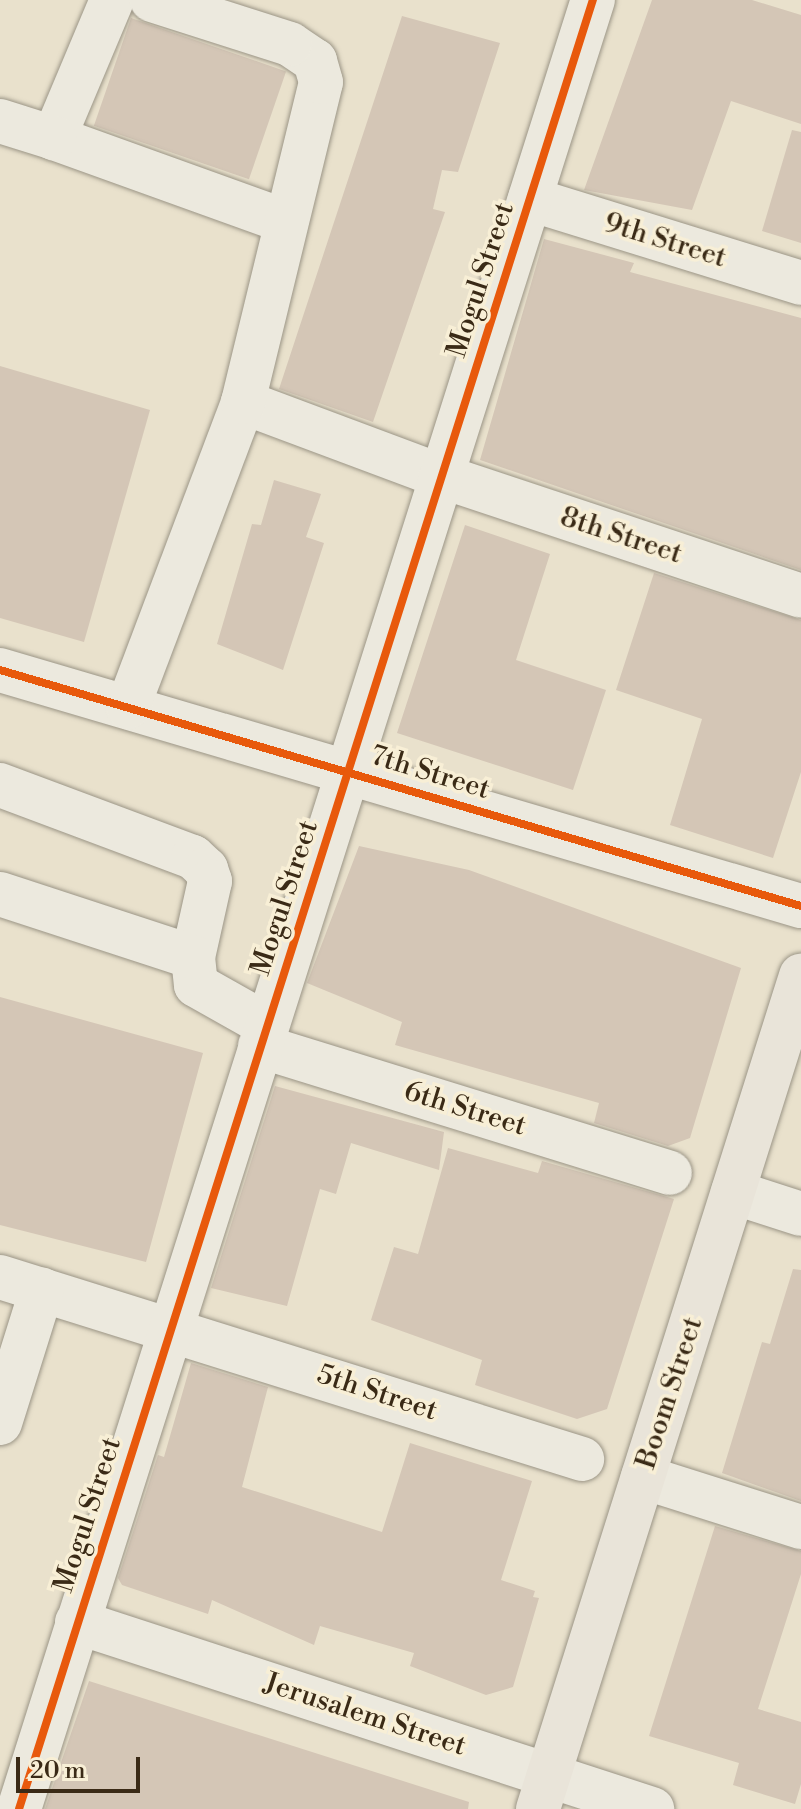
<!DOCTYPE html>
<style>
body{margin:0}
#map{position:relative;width:801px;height:1809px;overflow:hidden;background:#e9e1cc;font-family:"Libre Bodoni",serif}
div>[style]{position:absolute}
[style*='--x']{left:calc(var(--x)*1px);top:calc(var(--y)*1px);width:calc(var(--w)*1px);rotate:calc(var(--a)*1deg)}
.building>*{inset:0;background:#d4c6b6;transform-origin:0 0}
.roads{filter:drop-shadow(0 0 2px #9b9586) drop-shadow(0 0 2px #9b9586)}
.minor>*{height:44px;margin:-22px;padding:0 22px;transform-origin:22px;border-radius:22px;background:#ece9de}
.major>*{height:44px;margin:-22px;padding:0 22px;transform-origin:22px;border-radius:22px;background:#e9e4d9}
.cycleway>*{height:8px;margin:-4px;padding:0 4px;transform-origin:4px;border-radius:4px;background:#e8590c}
span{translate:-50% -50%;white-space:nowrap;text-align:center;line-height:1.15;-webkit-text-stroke:7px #f8efd6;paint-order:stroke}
.street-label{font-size:28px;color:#3a2a16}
.scale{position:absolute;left:16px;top:1757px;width:124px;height:36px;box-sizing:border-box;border:4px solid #3a2a16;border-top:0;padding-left:10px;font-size:24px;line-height:28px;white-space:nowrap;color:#3a2a16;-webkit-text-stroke:6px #f8efd6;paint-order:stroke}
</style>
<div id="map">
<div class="building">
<i style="clip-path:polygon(652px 0,752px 0,801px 15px,801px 124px,731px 101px,692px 210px,584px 190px)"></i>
<i style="clip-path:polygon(402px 16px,500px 43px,458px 172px,442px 170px,433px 209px,445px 212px,373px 422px,279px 389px)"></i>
<i style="left:131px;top:18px;width:164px;height:114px;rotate:19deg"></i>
<i style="clip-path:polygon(792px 130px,801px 132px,801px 243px,762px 231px)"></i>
<i style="clip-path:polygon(544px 239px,634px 263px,630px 272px,801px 318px,801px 570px,480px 460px)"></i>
<i style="clip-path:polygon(0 366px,150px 410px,84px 642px,0 618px)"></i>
<i style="clip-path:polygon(274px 480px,321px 494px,306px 537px,324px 543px,283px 670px,217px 644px,252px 524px,261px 525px)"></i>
<i style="clip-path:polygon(465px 525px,550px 554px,516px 660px,606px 690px,573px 790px,397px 733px)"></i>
<i style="clip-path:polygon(654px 573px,801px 620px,801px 772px,773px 858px,670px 825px,702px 719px,616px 690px)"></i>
<i style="clip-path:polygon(359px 846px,469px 870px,741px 968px,690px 1138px,668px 1146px,594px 1123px,599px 1103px,395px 1045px,402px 1022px,307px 983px)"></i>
<i style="clip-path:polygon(0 997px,203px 1053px,146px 1262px,0 1225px)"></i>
<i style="clip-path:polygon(275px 1086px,444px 1132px,439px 1170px,351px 1143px,336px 1194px,320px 1189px,287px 1306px,211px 1288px)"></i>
<i style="clip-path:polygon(448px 1148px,538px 1173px,542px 1161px,674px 1199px,607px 1409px,577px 1419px,475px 1385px,482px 1360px,371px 1320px,394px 1247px,418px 1254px)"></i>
<i style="clip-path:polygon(793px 1269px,801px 1270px,801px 1501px,722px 1473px,762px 1342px,770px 1344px)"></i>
<i style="clip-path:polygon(191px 1363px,268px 1387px,242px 1487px,382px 1532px,410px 1443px,532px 1481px,501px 1580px,535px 1591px,533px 1597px,539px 1598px,513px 1687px,486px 1695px,410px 1666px,414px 1653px,320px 1626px,314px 1645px,212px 1600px,208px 1614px,122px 1585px,118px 1578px,158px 1455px,164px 1457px)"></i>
<i style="clip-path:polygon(715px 1526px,801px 1551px,801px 1574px,758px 1709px,801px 1722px,801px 1784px,795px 1804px,733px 1785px,739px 1763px,649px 1736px)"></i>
<i style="clip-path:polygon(89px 1681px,469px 1802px,468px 1809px,45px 1809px)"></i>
</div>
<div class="roads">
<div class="minor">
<i style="--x:112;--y:0;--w:150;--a:112.8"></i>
<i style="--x:54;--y:138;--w:245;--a:19.8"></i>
<i style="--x:0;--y:121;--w:57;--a:17.5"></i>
<i style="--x:530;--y:199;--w:284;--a:17.2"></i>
<i style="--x:243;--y:402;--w:211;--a:20.5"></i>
<i style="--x:441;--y:476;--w:379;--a:18.4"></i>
<i style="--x:0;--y:670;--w:835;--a:16.42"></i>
<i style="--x:128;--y:707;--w:326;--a:-69.3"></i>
<i style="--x:243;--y:402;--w:329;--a:-76.3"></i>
<i style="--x:321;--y:82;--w:22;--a:-106"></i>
<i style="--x:315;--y:61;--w:30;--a:-146"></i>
<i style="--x:290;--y:44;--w:145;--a:-162.3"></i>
<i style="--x:0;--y:785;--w:206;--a:20.5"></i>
<i style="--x:193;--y:857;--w:18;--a:43"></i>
<i style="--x:206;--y:869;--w:13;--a:72"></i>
<i style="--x:210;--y:881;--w:78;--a:102.6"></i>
<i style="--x:193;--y:957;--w:28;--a:84"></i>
<i style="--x:196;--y:985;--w:81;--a:29.4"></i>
<i style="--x:0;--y:894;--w:203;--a:18.1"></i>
<i style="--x:260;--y:1046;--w:429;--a:17.2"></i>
<i style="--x:733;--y:1192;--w:71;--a:17.9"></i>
<i style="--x:0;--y:1277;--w:610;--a:17.37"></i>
<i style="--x:0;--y:1423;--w:140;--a:-72.6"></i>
<i style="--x:643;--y:1477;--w:166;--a:17.6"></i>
<i style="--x:77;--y:1622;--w:605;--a:18.02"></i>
<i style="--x:19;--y:1809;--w:1898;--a:-72.4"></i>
</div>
<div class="major">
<i style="--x:538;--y:1809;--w:874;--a:-72.48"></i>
</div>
</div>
<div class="cycleway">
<i style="--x:0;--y:670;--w:835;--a:16.42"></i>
<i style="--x:19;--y:1809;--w:1898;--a:-72.4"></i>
</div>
<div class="street-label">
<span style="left:665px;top:241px;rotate:17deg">9th Street</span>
<span style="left:481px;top:280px;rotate:-72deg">Mogul Street</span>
<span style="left:621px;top:536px;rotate:18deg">8th Street</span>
<span style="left:430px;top:773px;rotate:17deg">7th Street</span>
<span style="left:285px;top:898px;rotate:-72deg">Mogul Street</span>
<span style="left:465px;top:1109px;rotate:17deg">6th Street</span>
<span style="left:377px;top:1393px;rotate:18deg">5th Street</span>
<span style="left:670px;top:1393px;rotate:-72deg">Boom Street</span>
<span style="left:88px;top:1515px;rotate:-72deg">Mogul Street</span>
<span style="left:365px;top:1715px;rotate:18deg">Jerusalem Street</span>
</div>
<div class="scale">20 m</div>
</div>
